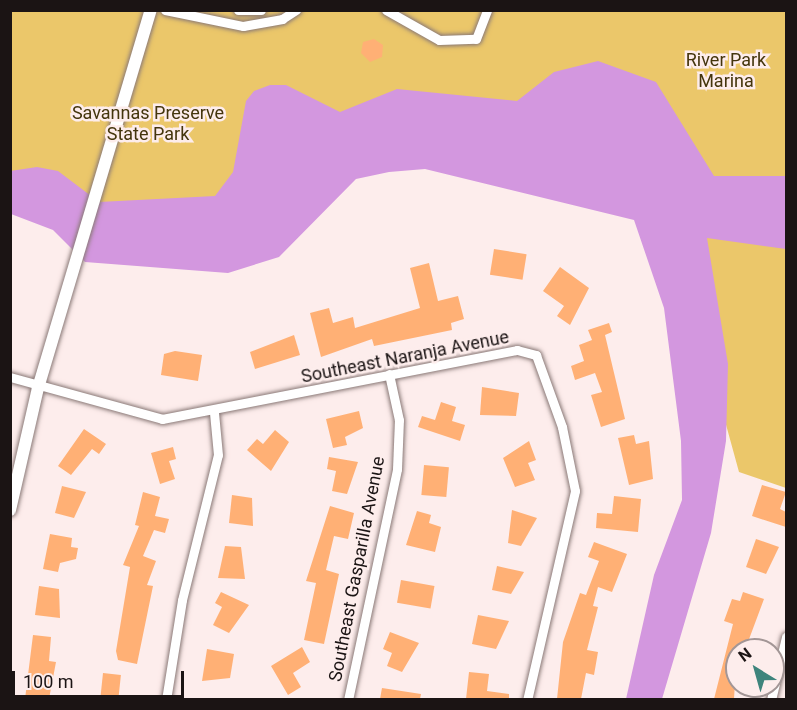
<!DOCTYPE html>
<style>
body{margin:0}
#map{position:relative;width:797px;height:710px;overflow:hidden;background:#fdedec;font-family:Roboto,sans-serif}
div>[style]{position:absolute}
[style*='--x']{left:calc(var(--x)*1px);top:calc(var(--y)*1px);width:calc(var(--w)*1px);rotate:calc(var(--a)*1deg)}
.green>*{inset:0;background:#ebc76a}
.water>*{inset:0;background:#d397df}
.building>*{inset:0;background:#ffb075;transform-origin:0 0}
.roads{filter:drop-shadow(0 0 2px #8a7977) drop-shadow(0 0 2px #8a7977)}
.minor>*{height:9px;margin:-4.5px;padding:0 4.5px;transform-origin:4.5px;border-radius:4.5px;background:#fff}
.secondary>*{height:12px;margin:-6px;padding:0 6px;transform-origin:6px;border-radius:6px;background:#fff}
span{translate:-50% -50%;white-space:nowrap;text-align:center;line-height:1.15;-webkit-text-stroke:5px #fdedec;paint-order:stroke}
.park-label{font-size:18px;color:#44350c}
.street-label{font-size:18px;color:#1b1414}
.frame{position:absolute;inset:0;border:12px solid #1b1414;pointer-events:none}
.north{position:absolute;left:725px;top:638px;width:60px;height:60px;box-sizing:border-box;background:#fdedec;border:2px solid #a39696;border-radius:50%;rotate:323deg;font-size:16px;font-weight:700;line-height:24px;text-align:center;color:#1b1414}
.north::after{content:'';display:block;margin:auto;width:21px;height:27px;background:#3e847c;clip-path:polygon(50% 0,100% 100%,50% 72%,0 100%)}
.scale{position:absolute;left:12px;top:671px;width:172px;height:27px;box-sizing:border-box;border:3px solid #1b1414;border-top:0;padding-left:8px;font-size:18px;line-height:21px;white-space:nowrap;color:#1b1414;-webkit-text-stroke:4px #fdedec;paint-order:stroke}
</style>
<div id="map">
<div class="green">
<i style="clip-path:polygon(11px 11px,786px 11px,786px 488px,739px 472px,657px 173px,422px 126px,127px 241px,11px 187px)"></i>
</div>
<div class="water">
<i style="clip-path:polygon(598px 61px,656px 82px,714px 176px,786px 176px,786px 249px,707px 238px,728px 364px,726px 441px,711px 533px,662px 699px,626px 699px,654px 575px,682px 500px,681px 441px,664px 308px,634px 220px,425px 169px,389px 172px,356px 179px,279px 257px,228px 273px,85px 262px,53px 230px,11px 214px,10px 171px,37px 167px,58px 171px,99px 202px,215px 196px,233px 172px,246px 101px,254px 91px,270px 85px,286px 85px,340px 112px,397px 89px,517px 101px,554px 72px)"></i>
</div>
<div class="building">
<i style="clip-path:polygon(374px 39px,383px 45px,382px 57px,370px 62px,361px 53px,363px 42px)"></i>
<i style="left:494px;top:249px;width:33px;height:26px;rotate:9deg"></i>
<i style="clip-path:polygon(429px 263px,438px 301px,458px 296px,464px 319px,451px 323px,452px 330px,374px 346px,372px 339px,321px 357px,310px 313px,329px 308px,333px 323px,353px 317px,355px 328px,420px 308px,410px 268px)"></i>
<i style="clip-path:polygon(560px 267px,589px 288px,570px 325px,557px 316px,564px 306px,543px 291px)"></i>
<i style="clip-path:polygon(609px 323px,612px 332px,605px 335px,625px 419px,601px 427px,591px 395px,602px 392px,595px 373px,575px 380px,571px 366px,584px 361px,579px 345px,592px 340px,588px 330px)"></i>
<i style="clip-path:polygon(294px 335px,300px 355px,255px 369px,250px 352px)"></i>
<i style="clip-path:polygon(175px 351px,202px 355px,198px 381px,161px 375px,164px 354px)"></i>
<i style="clip-path:polygon(482px 387px,519px 393px,516px 416px,480px 415px)"></i>
<i style="clip-path:polygon(441px 402px,456px 407px,452px 421px,465px 425px,460px 441px,418px 427px,422px 416px,435px 420px)"></i>
<i style="clip-path:polygon(359px 411px,363px 428px,345px 437px,347px 445px,333px 448px,326px 419px)"></i>
<i style="clip-path:polygon(84px 429px,106px 444px,99px 454px,92px 449px,71px 475px,58px 466px)"></i>
<i style="clip-path:polygon(275px 430px,289px 442px,271px 471px,247px 450px,257px 439px,263px 444px)"></i>
<i style="clip-path:polygon(634px 435px,636px 444px,649px 441px,653px 479px,629px 485px,618px 438px)"></i>
<i style="clip-path:polygon(529px 441px,536px 460px,528px 463px,535px 480px,515px 487px,503px 458px)"></i>
<i style="clip-path:polygon(173px 447px,176px 459px,169px 461px,175px 479px,160px 484px,151px 453px)"></i>
<i style="clip-path:polygon(329px 457px,358px 462px,347px 494px,332px 491px,336px 471px,327px 469px)"></i>
<i style="left:424px;top:465px;width:25px;height:30px;rotate:5deg"></i>
<i style="clip-path:polygon(762px 485px,786px 492px,780px 509px,786px 512px,786px 527px,752px 516px)"></i>
<i style="clip-path:polygon(62px 486px,86px 492px,74px 518px,55px 513px)"></i>
<i style="clip-path:polygon(143px 492px,160px 497px,155px 516px,169px 519px,165px 533px,154px 530px,143px 556px,156px 561px,147px 585px,153px 586px,137px 664px,118px 660px,116px 651px,130px 567px,123px 565px,139px 526px,135px 525px)"></i>
<i style="clip-path:polygon(232px 495px,252px 498px,253px 526px,229px 523px)"></i>
<i style="clip-path:polygon(614px 496px,641px 499px,638px 532px,596px 528px,597px 513px,612px 514px)"></i>
<i style="clip-path:polygon(330px 506px,354px 513px,348px 539px,334px 536px,326px 570px,339px 574px,324px 644px,304px 640px,316px 583px,306px 581px)"></i>
<i style="clip-path:polygon(512px 510px,537px 518px,521px 546px,508px 543px)"></i>
<i style="clip-path:polygon(417px 511px,431px 515px,429px 523px,441px 527px,435px 552px,406px 545px)"></i>
<i style="clip-path:polygon(50px 534px,72px 538px,71px 547px,78px 548px,76px 559px,60px 563px,58px 572px,43px 569px)"></i>
<i style="clip-path:polygon(756px 539px,779px 547px,766px 574px,746px 567px)"></i>
<i style="clip-path:polygon(594px 542px,627px 554px,612px 592px,598px 587px,593px 606px,598px 607px,587px 650px,598px 652px,594px 675px,586px 673px,581px 699px,557px 699px,563px 642px,580px 593px,586px 595px,599px 561px,588px 557px)"></i>
<i style="clip-path:polygon(225px 546px,241px 547px,245px 579px,218px 578px)"></i>
<i style="clip-path:polygon(497px 566px,524px 572px,511px 594px,492px 590px)"></i>
<i style="left:401px;top:580px;width:34px;height:23px;rotate:10deg"></i>
<i style="clip-path:polygon(39px 586px,59px 589px,60px 618px,35px 615px)"></i>
<i style="clip-path:polygon(221px 592px,249px 605px,229px 633px,213px 625px,222px 607px,215px 603px)"></i>
<i style="clip-path:polygon(743px 592px,764px 599px,745px 650px,737px 650px,734px 699px,714px 699px,733px 624px,724px 621px,732px 599px,740px 601px)"></i>
<i style="clip-path:polygon(478px 615px,509px 621px,496px 649px,472px 644px)"></i>
<i style="clip-path:polygon(390px 632px,419px 643px,402px 672px,387px 666px,392px 653px,383px 649px)"></i>
<i style="clip-path:polygon(33px 635px,51px 637px,49px 661px,56px 662px,49px 699px,25px 699px)"></i>
<i style="clip-path:polygon(302px 647px,310px 662px,293px 673px,301px 687px,288px 695px,271px 666px)"></i>
<i style="clip-path:polygon(207px 649px,234px 654px,230px 678px,202px 681px)"></i>
<i style="clip-path:polygon(469px 672px,489px 674px,487px 691px,509px 694px,509px 699px,466px 699px)"></i>
<i style="left:103px;top:673px;width:18px;height:26px;rotate:6deg"></i>
<i style="clip-path:polygon(382px 688px,421px 694px,420px 699px,380px 699px)"></i>
</div>
<div class="roads">
<div class="minor">
<i style="--x:165;--y:10;--w:80;--a:11.6"></i>
<i style="--x:243;--y:26;--w:40;--a:-10"></i>
<i style="--x:282;--y:19;--w:17;--a:-33"></i>
<i style="--x:238;--y:10;--w:23;--a:0"></i>
<i style="--x:386;--y:10;--w:61;--a:29.5"></i>
<i style="--x:439;--y:40;--w:37;--a:-2"></i>
<i style="--x:476;--y:39;--w:31;--a:-69"></i>
<i style="--x:10;--y:377;--w:158;--a:15.4"></i>
<i style="--x:162;--y:419;--w:362;--a:-11"></i>
<i style="--x:517;--y:350;--w:20;--a:15"></i>
<i style="--x:536;--y:355;--w:77;--a:70.1"></i>
<i style="--x:562;--y:427;--w:65;--a:78.5"></i>
<i style="--x:575;--y:491;--w:214;--a:102.9"></i>
<i style="--x:166;--y:700;--w:101;--a:-80.9"></i>
<i style="--x:182;--y:600;--w:149;--a:-76.1"></i>
<i style="--x:218;--y:455;--w:42;--a:-95.4"></i>
<i style="--x:348;--y:700;--w:236;--a:-78"></i>
<i style="--x:397;--y:469;--w:49;--a:-87.7"></i>
<i style="--x:399;--y:420;--w:47;--a:-102.3"></i>
<i style="--x:771;--y:700;--w:65;--a:-76.6"></i>
</div>
<div class="secondary">
<i style="--x:10;--y:510;--w:125;--a:-77.1"></i>
<i style="--x:38;--y:388;--w:395;--a:-73.4"></i>
</div>
</div>
<div class="park-label">
<span style="left:726px;top:71px">River Park<br>Marina</span>
<span style="left:148px;top:124px">Savannas Preserve<br>State Park</span>
</div>
<div class="street-label">
<span style="left:405px;top:357px;rotate:-11deg">Southeast Naranja Avenue</span>
<span style="left:357px;top:569px;rotate:-79deg">Southeast Gasparilla Avenue</span>
</div>
<div class="frame"></div>
<div class="north">N</div>
<div class="scale">100 m</div>
</div>
